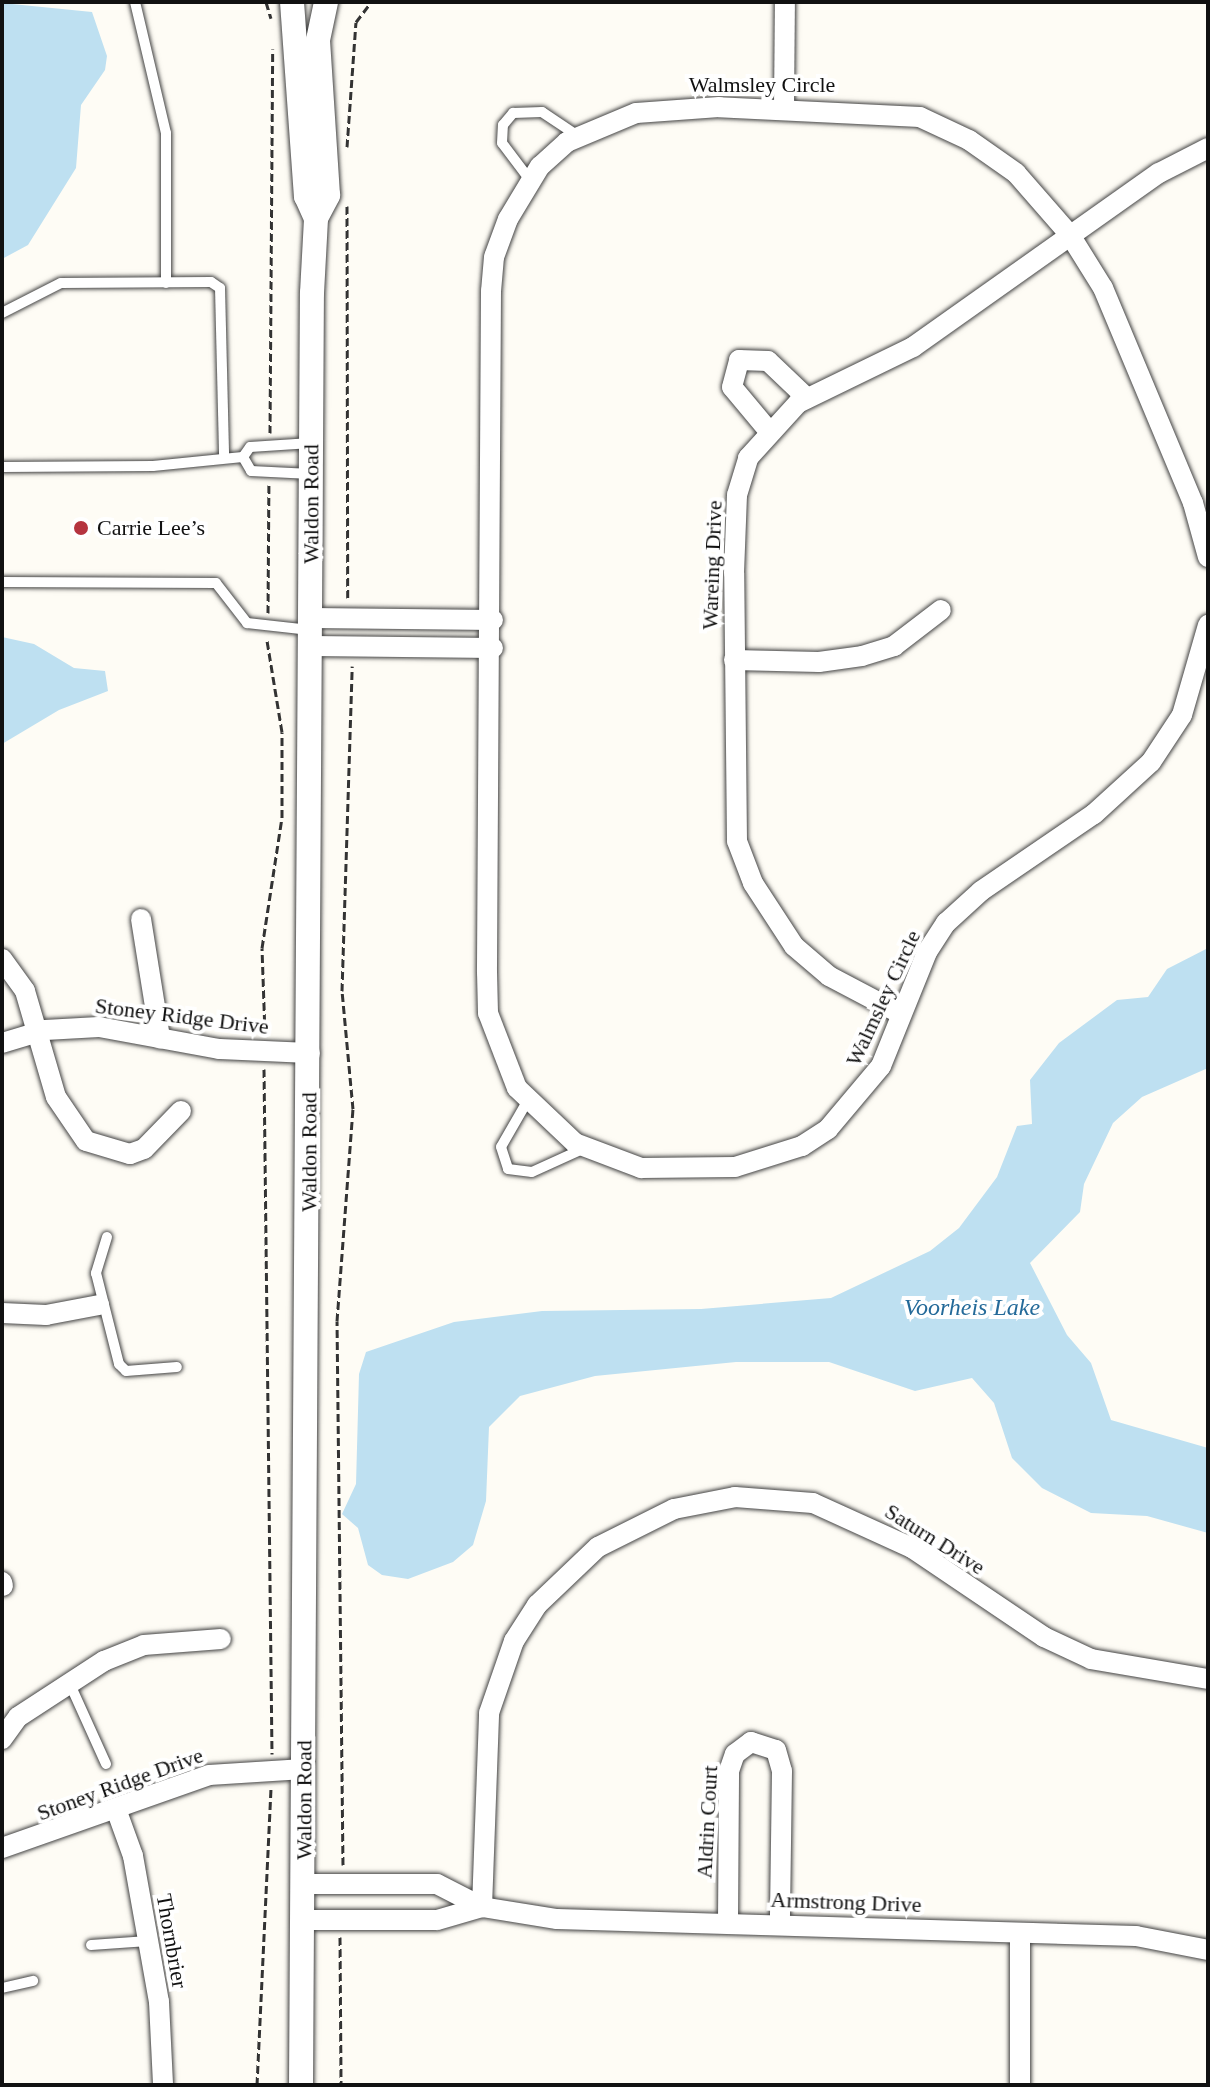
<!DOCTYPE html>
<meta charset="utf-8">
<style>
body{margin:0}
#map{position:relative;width:1210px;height:2087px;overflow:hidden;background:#fefcf5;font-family:Georgia,serif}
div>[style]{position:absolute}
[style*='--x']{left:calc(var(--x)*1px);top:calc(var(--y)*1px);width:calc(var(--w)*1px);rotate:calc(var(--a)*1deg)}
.water>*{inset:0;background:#bee0f1}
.path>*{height:3px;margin-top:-1.5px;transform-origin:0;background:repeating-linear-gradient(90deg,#333 0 8px,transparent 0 12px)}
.roads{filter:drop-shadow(0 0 2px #444) drop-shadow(0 0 2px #444)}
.service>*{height:10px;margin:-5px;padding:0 5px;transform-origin:5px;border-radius:5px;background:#fff}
.minor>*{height:20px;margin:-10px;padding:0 10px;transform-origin:10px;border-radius:10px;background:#fff}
.tertiary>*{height:24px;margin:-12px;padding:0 12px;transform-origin:12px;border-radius:12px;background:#fff}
.dots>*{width:22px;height:22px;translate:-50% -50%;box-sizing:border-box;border:4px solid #fff;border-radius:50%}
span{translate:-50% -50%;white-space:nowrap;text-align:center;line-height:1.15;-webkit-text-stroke:8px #fff;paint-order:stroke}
.street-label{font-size:22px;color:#111}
.poi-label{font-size:22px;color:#111}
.left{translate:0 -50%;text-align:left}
.water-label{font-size:24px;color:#246a99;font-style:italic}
.frame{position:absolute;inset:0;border:4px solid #111;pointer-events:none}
</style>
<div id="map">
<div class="water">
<i style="clip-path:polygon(2px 3px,92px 12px,107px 56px,105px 70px,81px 105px,76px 168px,28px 245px,2px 259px)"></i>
<i style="clip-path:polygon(2px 637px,34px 644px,74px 668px,105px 671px,108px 691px,59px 710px,2px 744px)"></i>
<i style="clip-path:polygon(1208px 948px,1208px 1068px,1142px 1097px,1113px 1123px,1084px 1184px,1080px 1212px,1030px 1263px,1067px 1335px,1091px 1363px,1111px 1420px,1208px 1448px,1208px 1533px,1147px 1516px,1091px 1513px,1042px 1488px,1012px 1458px,994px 1403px,972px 1378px,915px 1391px,829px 1362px,736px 1362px,595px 1376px,520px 1396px,489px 1427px,486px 1501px,473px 1545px,453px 1562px,408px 1579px,382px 1575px,368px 1565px,358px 1528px,342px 1514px,356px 1484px,359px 1374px,366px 1352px,454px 1322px,542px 1311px,701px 1309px,831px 1298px,930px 1251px,959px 1228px,997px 1177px,1017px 1126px,1032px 1124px,1030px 1080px,1059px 1043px,1117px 1000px,1148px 997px,1167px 969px)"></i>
</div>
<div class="path">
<i style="--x:266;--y:2;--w:17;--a:73"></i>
<i style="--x:347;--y:147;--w:125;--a:-85.9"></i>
<i style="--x:356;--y:22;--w:25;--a:-53"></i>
<i style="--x:347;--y:206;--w:392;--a:89.9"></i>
<i style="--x:270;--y:433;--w:384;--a:-89.6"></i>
<i style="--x:268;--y:613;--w:128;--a:-89.6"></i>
<i style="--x:265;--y:1034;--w:86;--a:-92"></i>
<i style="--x:262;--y:948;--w:132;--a:-81.3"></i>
<i style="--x:282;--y:818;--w:86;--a:-90"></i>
<i style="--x:282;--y:732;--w:93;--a:-99.3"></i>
<i style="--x:264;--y:1069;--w:685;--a:89.33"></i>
<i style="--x:343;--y:1865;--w:544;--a:-90.63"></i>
<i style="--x:337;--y:1321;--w:213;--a:-85.7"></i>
<i style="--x:353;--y:1109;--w:119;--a:-95.3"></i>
<i style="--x:342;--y:991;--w:325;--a:-88.2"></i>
<i style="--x:340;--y:1937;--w:148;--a:89.6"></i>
<i style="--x:257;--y:2085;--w:296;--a:-87.3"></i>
</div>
<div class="roads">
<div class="service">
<i style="--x:135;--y:2;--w:135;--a:76.7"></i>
<i style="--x:166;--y:133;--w:150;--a:90"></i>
<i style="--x:530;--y:180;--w:46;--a:-127.1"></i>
<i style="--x:502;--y:143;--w:18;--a:-87"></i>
<i style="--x:503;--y:125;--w:16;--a:-50"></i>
<i style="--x:513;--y:113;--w:29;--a:-2"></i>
<i style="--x:542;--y:112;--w:43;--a:33.7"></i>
<i style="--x:2;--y:313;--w:66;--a:-27"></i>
<i style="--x:61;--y:283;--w:150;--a:-0.4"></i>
<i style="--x:211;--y:282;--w:11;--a:34"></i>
<i style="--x:220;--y:288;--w:169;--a:88.6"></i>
<i style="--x:311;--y:443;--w:61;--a:176.2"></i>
<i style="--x:250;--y:447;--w:12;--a:125"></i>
<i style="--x:243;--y:457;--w:16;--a:60"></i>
<i style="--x:251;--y:471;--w:60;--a:2.9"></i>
<i style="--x:2;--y:467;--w:151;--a:-0.4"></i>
<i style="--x:153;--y:466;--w:90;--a:-5.7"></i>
<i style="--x:2;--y:582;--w:214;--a:0.3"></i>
<i style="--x:216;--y:583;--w:51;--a:52.2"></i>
<i style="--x:247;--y:623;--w:63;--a:6.3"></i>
<i style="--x:528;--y:1100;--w:54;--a:119.9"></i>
<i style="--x:501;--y:1147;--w:23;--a:72"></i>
<i style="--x:508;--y:1169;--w:24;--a:7"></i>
<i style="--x:532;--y:1172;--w:58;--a:-24.4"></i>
<i style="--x:107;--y:1237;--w:38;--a:107"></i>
<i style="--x:96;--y:1273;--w:94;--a:75.8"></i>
<i style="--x:119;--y:1364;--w:10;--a:45"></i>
<i style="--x:126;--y:1371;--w:51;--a:-4.5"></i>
<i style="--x:69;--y:1682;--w:90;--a:65.7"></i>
<i style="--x:91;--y:1945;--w:57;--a:-4"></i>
<i style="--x:2;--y:1988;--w:32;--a:-13"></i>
</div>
<div class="minor">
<i style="--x:784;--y:108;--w:106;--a:-89.5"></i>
<i style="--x:768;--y:430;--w:56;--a:-129.9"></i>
<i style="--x:732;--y:387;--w:28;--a:-75"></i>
<i style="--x:739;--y:360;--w:29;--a:2"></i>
<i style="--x:768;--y:361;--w:54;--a:43.5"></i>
<i style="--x:1208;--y:557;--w:56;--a:-105.5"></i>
<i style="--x:1193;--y:503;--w:233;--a:-112.7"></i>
<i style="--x:1103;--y:288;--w:62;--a:-121.9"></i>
<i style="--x:1070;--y:235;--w:82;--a:-131.1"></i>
<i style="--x:1016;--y:173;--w:57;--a:-144.9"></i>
<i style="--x:969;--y:140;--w:54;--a:-154.9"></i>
<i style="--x:920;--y:117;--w:201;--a:-177.2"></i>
<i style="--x:719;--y:107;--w:83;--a:175.9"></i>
<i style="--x:636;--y:113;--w:75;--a:157.2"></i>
<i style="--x:567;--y:142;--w:36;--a:138"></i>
<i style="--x:540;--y:166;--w:62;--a:121.1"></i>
<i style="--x:508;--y:219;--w:40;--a:110.2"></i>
<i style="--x:494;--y:257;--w:34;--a:95"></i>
<i style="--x:491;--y:291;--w:681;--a:90.34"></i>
<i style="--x:487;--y:972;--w:41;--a:88.6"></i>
<i style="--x:488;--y:1013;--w:80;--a:68.9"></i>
<i style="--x:517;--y:1088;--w:80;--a:43.5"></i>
<i style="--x:575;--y:1143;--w:71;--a:20.7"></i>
<i style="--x:641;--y:1168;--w:94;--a:-0.6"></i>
<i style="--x:735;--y:1167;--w:70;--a:-17.4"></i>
<i style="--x:802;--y:1146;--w:31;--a:-33"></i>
<i style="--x:828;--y:1129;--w:82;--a:-49.9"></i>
<i style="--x:881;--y:1066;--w:123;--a:-68"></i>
<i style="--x:927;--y:952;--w:35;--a:-57"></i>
<i style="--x:946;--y:923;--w:47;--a:-42.4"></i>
<i style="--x:981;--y:891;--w:137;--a:-34.3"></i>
<i style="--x:1094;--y:814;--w:77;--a:-42.4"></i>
<i style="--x:1151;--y:762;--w:56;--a:-56.6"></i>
<i style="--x:1182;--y:715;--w:94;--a:-73.9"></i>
<i style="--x:312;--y:618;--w:181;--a:0.6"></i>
<i style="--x:312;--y:646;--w:181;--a:0.6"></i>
<i style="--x:734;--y:660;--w:85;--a:1.3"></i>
<i style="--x:819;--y:662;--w:43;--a:-7.9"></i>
<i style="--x:862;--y:656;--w:34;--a:-17"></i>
<i style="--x:894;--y:646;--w:59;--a:-37.5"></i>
<i style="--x:141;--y:919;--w:121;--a:80.9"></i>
<i style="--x:2;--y:959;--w:39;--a:54"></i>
<i style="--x:25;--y:991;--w:110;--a:73.7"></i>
<i style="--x:56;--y:1097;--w:53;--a:55.7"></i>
<i style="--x:86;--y:1141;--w:46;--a:16.5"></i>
<i style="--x:130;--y:1154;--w:15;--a:-20"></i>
<i style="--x:144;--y:1149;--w:53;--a:-45.8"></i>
<i style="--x:901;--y:1014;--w:81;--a:-152.2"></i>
<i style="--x:829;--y:976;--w:46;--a:-139.4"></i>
<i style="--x:794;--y:946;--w:75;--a:-123.1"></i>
<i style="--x:753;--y:883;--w:45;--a:-110.9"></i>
<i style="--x:737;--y:841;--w:268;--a:-90.6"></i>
<i style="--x:734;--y:573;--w:78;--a:-87.8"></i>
<i style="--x:737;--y:495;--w:39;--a:-73"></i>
<i style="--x:748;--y:458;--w:74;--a:-47.7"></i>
<i style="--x:798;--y:403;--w:128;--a:-26"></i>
<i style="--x:913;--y:347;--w:301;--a:-35.3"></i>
<i style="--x:1159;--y:173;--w:55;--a:-27"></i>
<i style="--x:2;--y:1043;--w:45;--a:-16.8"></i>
<i style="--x:45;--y:1030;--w:54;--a:-3.2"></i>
<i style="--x:99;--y:1027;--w:122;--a:10.4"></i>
<i style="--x:219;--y:1049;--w:91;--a:2.5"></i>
<i style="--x:2;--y:1313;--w:44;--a:2.6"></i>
<i style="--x:46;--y:1315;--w:54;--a:-10.7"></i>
<i style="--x:2;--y:1582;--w:4;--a:76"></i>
<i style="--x:2;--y:1739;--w:27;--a:-54"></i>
<i style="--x:18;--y:1717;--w:103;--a:-33.1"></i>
<i style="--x:104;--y:1661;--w:43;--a:-21.8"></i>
<i style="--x:144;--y:1645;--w:77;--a:-4.5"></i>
<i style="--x:116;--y:1809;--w:50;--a:70.1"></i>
<i style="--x:133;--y:1856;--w:148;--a:79.9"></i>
<i style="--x:159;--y:2002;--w:82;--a:87.2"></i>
<i style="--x:2;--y:1848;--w:219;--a:-19.4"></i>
<i style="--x:209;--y:1775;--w:95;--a:-3.6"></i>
<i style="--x:303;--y:1884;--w:134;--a:0"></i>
<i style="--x:437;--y:1884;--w:51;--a:27.1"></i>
<i style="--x:482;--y:1907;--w:76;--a:9.1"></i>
<i style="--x:557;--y:1919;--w:579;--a:1.68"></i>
<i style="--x:1136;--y:1936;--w:73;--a:11"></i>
<i style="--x:482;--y:1907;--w:194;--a:-87.9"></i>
<i style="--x:489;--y:1713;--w:76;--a:-70.9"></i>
<i style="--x:514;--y:1641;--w:43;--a:-57.4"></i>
<i style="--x:537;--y:1605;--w:84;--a:-43.6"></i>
<i style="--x:598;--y:1547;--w:85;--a:-26.6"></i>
<i style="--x:674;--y:1509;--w:62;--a:-11.1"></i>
<i style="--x:735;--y:1497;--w:78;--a:4.4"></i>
<i style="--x:813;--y:1503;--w:109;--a:24.4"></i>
<i style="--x:912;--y:1548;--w:159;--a:34"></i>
<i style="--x:1044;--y:1637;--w:52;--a:25.1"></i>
<i style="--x:1091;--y:1659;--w:119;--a:9.7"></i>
<i style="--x:303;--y:1920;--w:134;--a:0"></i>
<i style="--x:437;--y:1920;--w:47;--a:-16.1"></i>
<i style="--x:728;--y:1922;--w:151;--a:-89.6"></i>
<i style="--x:729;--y:1771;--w:18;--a:-71"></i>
<i style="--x:735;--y:1754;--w:20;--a:-37"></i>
<i style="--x:751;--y:1742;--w:26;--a:18"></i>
<i style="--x:776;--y:1750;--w:22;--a:74"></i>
<i style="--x:782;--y:1771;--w:151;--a:90.8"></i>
<i style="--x:1020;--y:2085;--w:151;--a:-90"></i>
</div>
<div class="tertiary">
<i style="--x:292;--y:2;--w:195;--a:85.9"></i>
<i style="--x:306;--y:196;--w:24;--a:66"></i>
<i style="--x:301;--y:2085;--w:1792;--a:-89.65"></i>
<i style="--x:312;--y:293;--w:75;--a:-86.9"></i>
<i style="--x:316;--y:218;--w:26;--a:-62"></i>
<i style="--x:328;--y:195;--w:155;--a:-93.7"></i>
<i style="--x:318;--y:40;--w:39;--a:-78"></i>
</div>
</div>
<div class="dots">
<i style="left:81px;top:528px;background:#b5343f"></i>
</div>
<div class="street-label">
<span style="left:762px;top:85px">Walmsley Circle</span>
<span style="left:311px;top:504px;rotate:-90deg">Waldon Road</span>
<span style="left:712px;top:565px;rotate:-88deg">Wareing Drive</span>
<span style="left:883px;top:998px;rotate:-65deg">Walmsley Circle</span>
<span style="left:182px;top:1016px;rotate:7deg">Stoney Ridge Drive</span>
<span style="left:309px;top:1152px;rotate:-90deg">Waldon Road</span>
<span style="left:935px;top:1539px;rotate:32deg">Saturn Drive</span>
<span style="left:120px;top:1784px;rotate:-20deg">Stoney Ridge Drive</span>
<span style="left:304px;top:1800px;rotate:-90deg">Waldon Road</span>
<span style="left:707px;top:1822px;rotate:-87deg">Aldrin Court</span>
<span style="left:846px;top:1902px;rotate:2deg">Armstrong Drive</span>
<span style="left:172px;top:1941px;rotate:80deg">Thornbrier</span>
</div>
<div class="poi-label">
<span class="left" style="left:97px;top:528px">Carrie Lee’s</span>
</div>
<div class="water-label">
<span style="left:972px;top:1308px">Voorheis Lake</span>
</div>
<div class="frame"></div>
</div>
